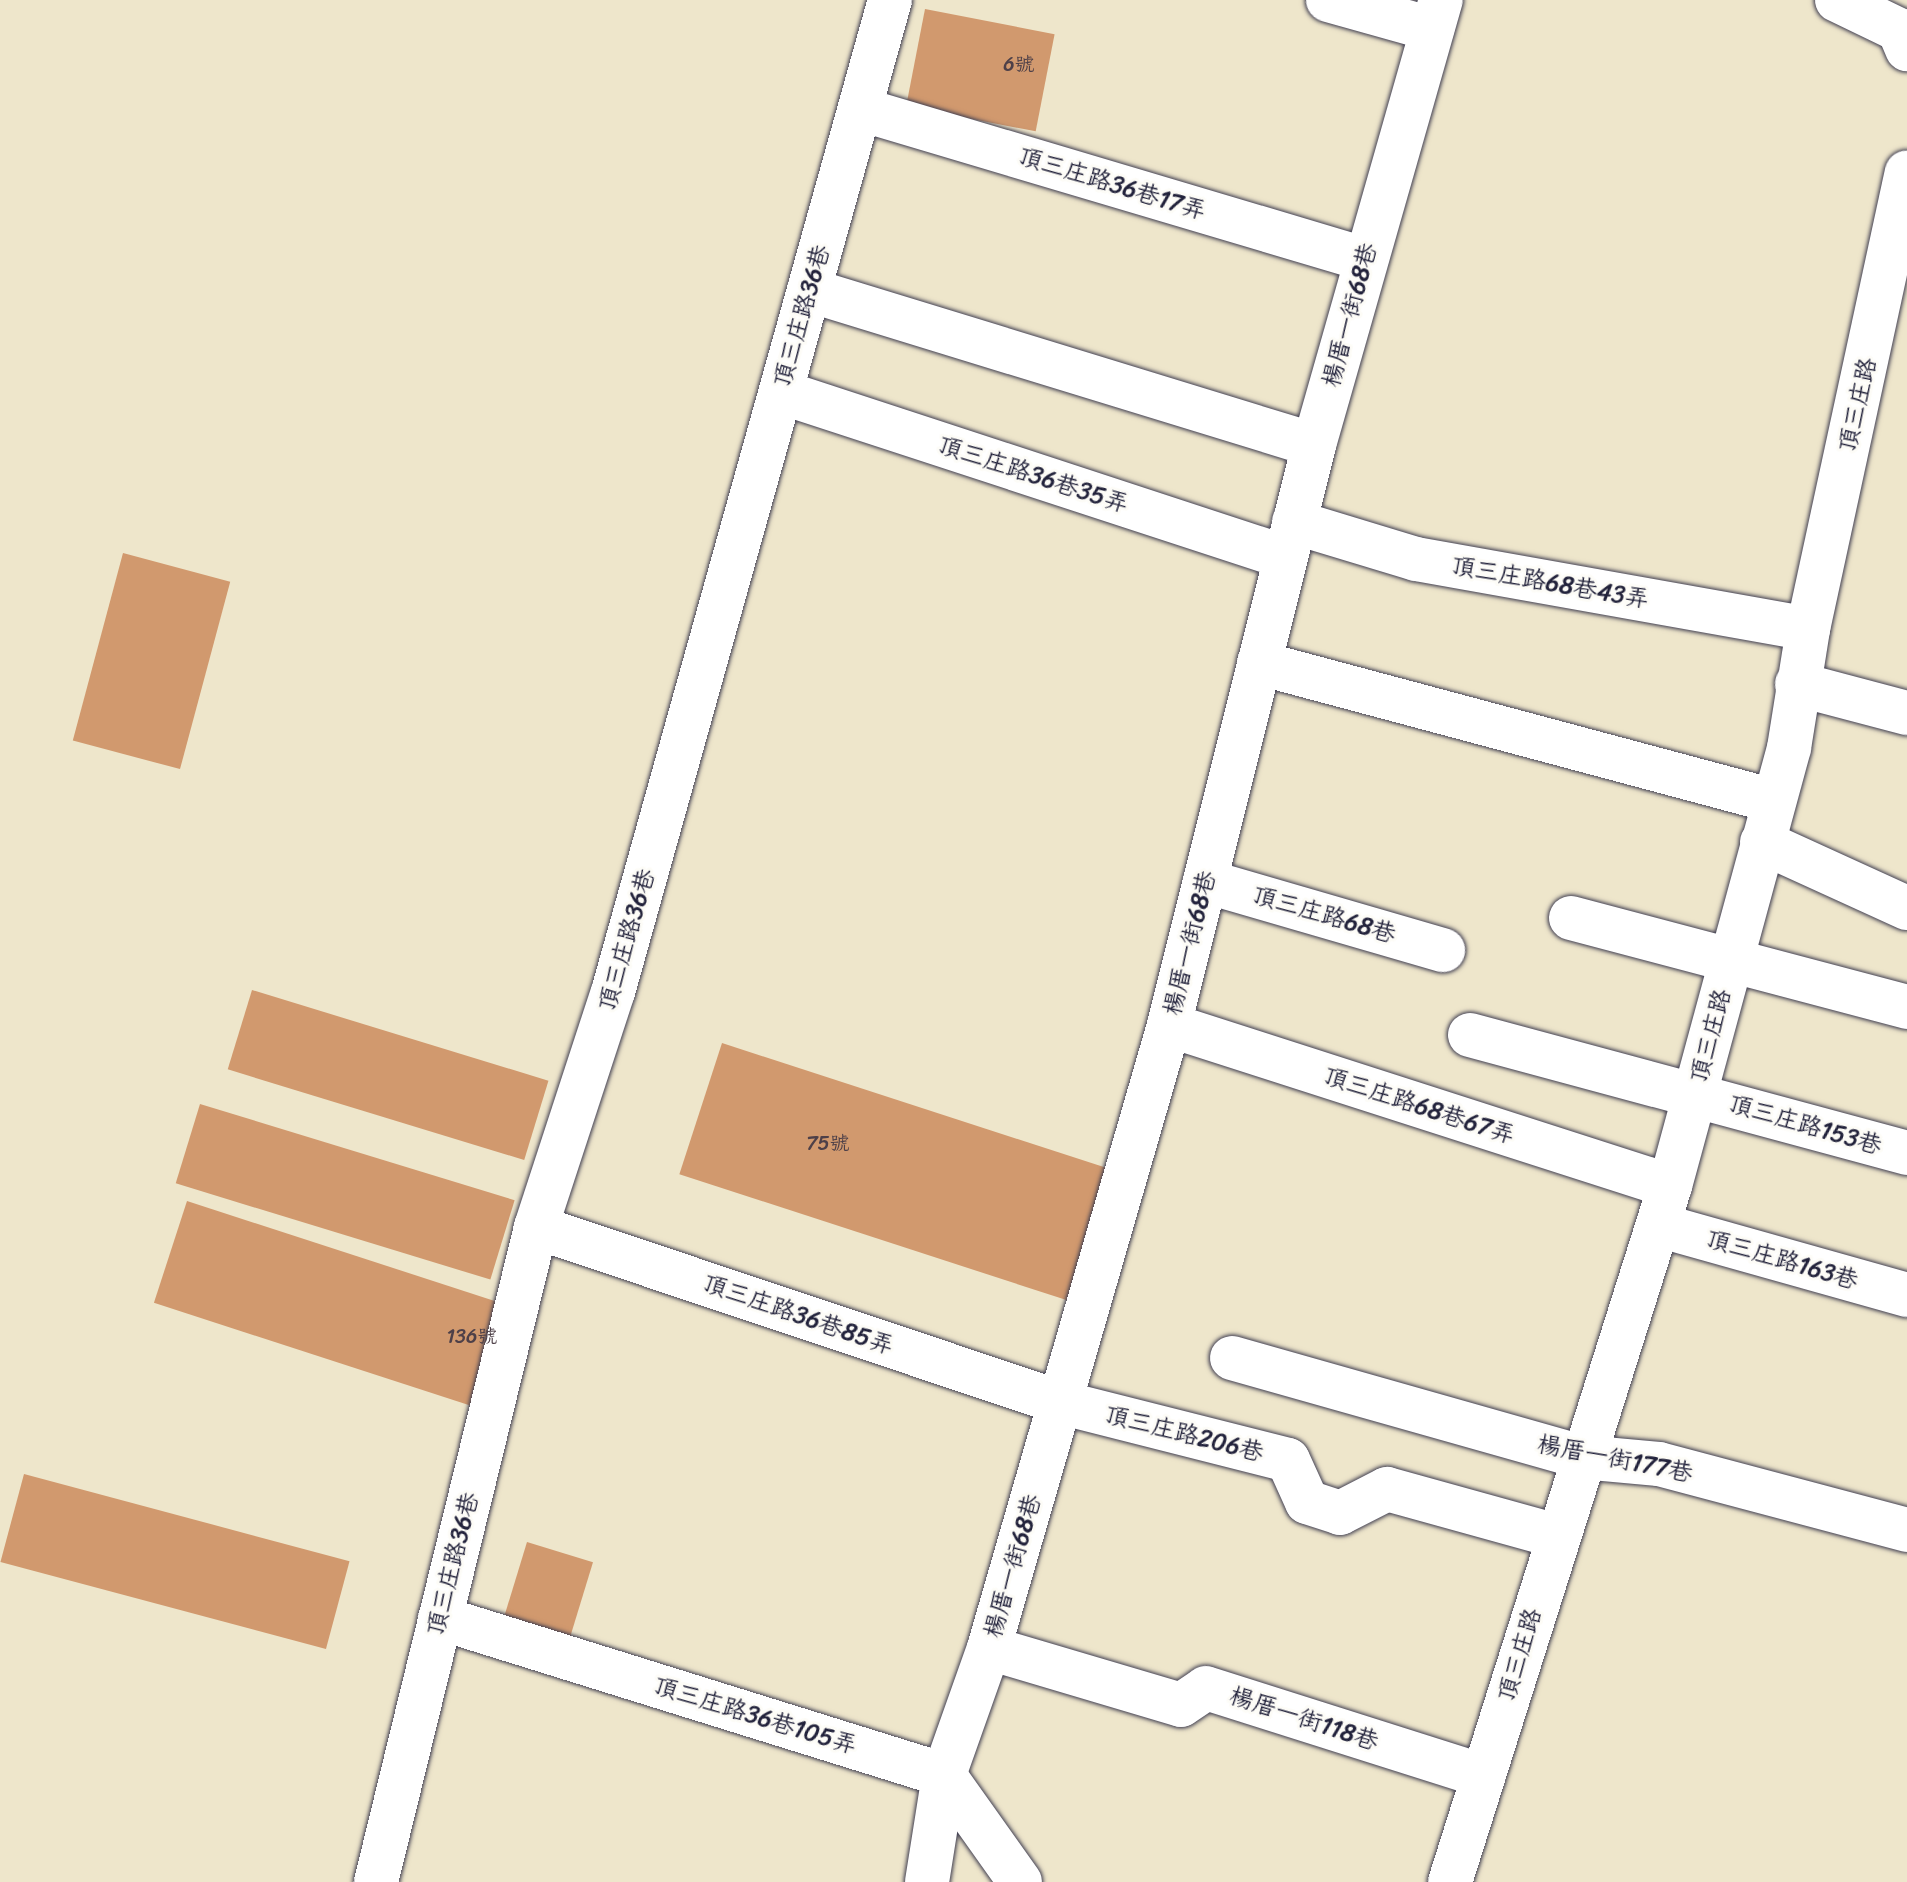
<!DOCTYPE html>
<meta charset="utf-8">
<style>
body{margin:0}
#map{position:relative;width:1907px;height:1882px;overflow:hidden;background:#eee6cb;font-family:Sriracha,"LXGW WenKai TC",sans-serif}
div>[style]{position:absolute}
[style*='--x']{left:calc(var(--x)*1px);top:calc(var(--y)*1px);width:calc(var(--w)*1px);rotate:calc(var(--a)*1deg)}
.building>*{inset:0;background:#d1996e;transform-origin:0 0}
.roads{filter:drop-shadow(0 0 2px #413f51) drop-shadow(0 0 2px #413f51)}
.minor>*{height:44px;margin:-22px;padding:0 22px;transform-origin:22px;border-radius:22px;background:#fff}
span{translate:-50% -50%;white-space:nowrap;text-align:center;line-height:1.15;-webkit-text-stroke:6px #fdfcf7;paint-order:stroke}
.number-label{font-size:20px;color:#4e4048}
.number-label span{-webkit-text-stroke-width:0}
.street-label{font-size:24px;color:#22223b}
</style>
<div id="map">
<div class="building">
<i style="left:925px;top:9px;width:132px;height:99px;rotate:11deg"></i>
<i style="left:123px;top:553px;width:111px;height:194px;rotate:15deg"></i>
<i style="left:252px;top:990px;width:310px;height:83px;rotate:17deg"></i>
<i style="left:722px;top:1043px;width:429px;height:138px;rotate:18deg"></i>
<i style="left:200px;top:1104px;width:329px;height:83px;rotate:17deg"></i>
<i style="left:187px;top:1201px;width:356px;height:107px;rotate:18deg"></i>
<i style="left:24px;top:1474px;width:337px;height:91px;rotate:15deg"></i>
<i style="left:527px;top:1542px;width:69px;height:92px;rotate:17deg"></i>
</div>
<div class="roads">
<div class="minor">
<i style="--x:1328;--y:0;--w:108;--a:15.6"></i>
<i style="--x:1837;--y:0;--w:69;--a:25.8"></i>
<i style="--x:1899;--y:30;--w:21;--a:67"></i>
<i style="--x:860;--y:109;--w:526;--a:16.57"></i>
<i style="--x:809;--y:290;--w:528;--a:17.06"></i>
<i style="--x:781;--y:392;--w:530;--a:18.13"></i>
<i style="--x:1294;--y:522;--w:127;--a:16.9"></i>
<i style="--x:1416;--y:559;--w:398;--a:10.1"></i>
<i style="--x:1259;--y:663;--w:533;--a:15"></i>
<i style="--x:1797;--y:684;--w:114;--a:14.8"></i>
<i style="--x:1762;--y:842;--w:159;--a:24.5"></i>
<i style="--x:1205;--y:881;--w:248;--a:16.2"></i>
<i style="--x:1571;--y:918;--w:348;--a:14.8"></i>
<i style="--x:1169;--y:1025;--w:526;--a:17.82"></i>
<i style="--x:1470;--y:1035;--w:453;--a:15.1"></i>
<i style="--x:1658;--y:1225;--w:259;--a:15.7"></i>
<i style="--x:536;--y:1227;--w:552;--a:18.5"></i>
<i style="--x:1059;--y:1402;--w:236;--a:14.2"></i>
<i style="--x:1288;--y:1460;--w:46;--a:65.7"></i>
<i style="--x:1307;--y:1502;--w:35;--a:18"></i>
<i style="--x:1340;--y:1513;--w:53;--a:-27.1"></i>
<i style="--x:1387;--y:1489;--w:176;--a:15.5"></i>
<i style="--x:1232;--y:1358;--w:364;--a:15.8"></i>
<i style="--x:1582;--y:1457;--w:77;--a:5.2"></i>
<i style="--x:1659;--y:1464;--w:257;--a:14.9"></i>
<i style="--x:440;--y:1618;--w:528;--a:17.3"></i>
<i style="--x:944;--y:1775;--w:131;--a:54.6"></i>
<i style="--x:989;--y:1648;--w:200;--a:16.5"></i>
<i style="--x:1181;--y:1705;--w:30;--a:-34"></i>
<i style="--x:1206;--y:1688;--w:291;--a:17.6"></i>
<i style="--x:376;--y:1882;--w:674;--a:-76.27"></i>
<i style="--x:536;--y:1227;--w:247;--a:-71.9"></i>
<i style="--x:613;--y:992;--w:1030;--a:-74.4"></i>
<i style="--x:927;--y:1882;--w:108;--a:-81"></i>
<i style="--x:944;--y:1775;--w:135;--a:-70.5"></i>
<i style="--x:989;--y:1648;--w:648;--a:-73.88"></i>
<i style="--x:1169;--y:1025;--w:598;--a:-75.96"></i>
<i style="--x:1314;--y:445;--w:463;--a:-74.1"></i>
<i style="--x:1450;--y:1882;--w:730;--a:-72.46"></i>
<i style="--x:1670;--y:1186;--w:454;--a:-74.8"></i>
<i style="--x:1789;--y:748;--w:121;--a:-80.9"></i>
<i style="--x:1808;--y:629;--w:467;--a:-77.8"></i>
</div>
</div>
<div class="number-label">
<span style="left:1019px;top:64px">6號</span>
<span style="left:828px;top:1143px">75號</span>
<span style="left:472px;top:1336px">136號</span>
</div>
<div class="street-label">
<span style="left:1112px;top:184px;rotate:17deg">頂三庄路36巷17弄</span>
<span style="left:1350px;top:315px;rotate:-75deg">楊厝一街68巷</span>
<span style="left:802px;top:316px;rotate:-74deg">頂三庄路36巷</span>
<span style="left:1858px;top:405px;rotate:-77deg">頂三庄路</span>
<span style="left:1033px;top:475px;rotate:18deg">頂三庄路36巷35弄</span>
<span style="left:1550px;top:583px;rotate:10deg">頂三庄路68巷43弄</span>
<span style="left:1324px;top:915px;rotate:16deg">頂三庄路68巷</span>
<span style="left:627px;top:940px;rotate:-74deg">頂三庄路36巷</span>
<span style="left:1190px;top:943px;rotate:-76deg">楊厝一街68巷</span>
<span style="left:1711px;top:1036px;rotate:-75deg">頂三庄路</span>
<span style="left:1419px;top:1106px;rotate:18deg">頂三庄路68巷67弄</span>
<span style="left:1805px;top:1125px;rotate:16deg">頂三庄路153巷</span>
<span style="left:1782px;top:1260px;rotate:16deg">頂三庄路163巷</span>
<span style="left:798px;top:1315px;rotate:19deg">頂三庄路36巷85弄</span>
<span style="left:1184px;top:1434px;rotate:14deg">頂三庄路206巷</span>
<span style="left:1615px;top:1459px;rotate:11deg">楊厝一街177巷</span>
<span style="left:453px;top:1564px;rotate:-76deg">頂三庄路36巷</span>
<span style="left:1013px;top:1566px;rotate:-74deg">楊厝一街68巷</span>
<span style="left:1520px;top:1655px;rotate:-73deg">頂三庄路</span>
<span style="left:755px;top:1716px;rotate:17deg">頂三庄路36巷105弄</span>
<span style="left:1304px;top:1719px;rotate:18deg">楊厝一街118巷</span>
</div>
</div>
